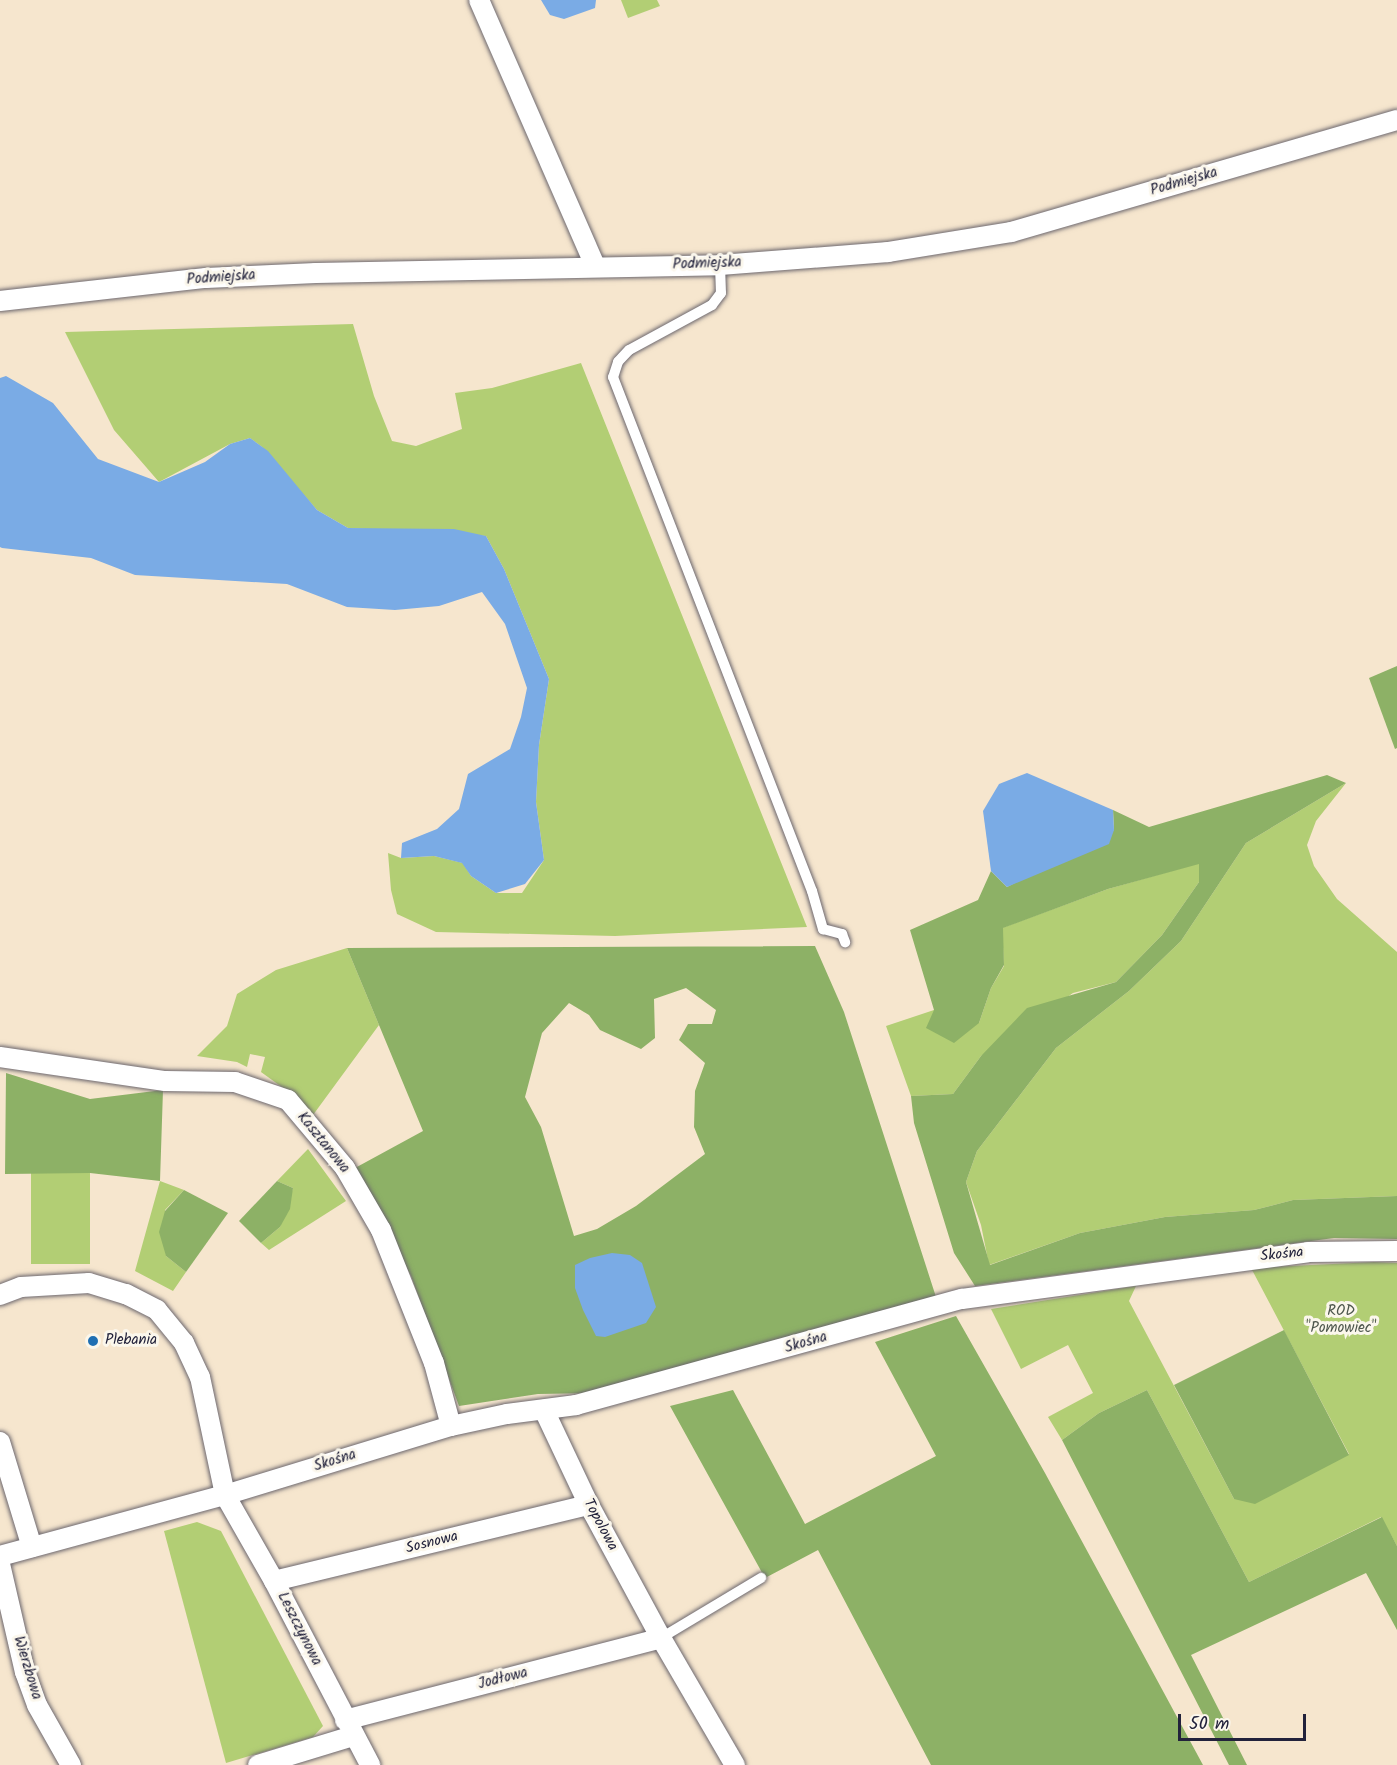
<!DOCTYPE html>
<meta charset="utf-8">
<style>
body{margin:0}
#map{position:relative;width:1397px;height:1765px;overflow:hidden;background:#f6e6ce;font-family:Kalam,sans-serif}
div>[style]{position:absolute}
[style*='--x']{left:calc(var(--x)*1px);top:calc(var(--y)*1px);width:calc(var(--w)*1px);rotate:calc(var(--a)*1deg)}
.green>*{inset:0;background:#b2ce74;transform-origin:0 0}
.forest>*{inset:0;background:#8db166}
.water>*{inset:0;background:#7aabe5}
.roads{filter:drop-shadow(0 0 2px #6c676e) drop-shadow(0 0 2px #6c676e)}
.lane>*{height:10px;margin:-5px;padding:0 5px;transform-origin:5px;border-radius:5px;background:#fff}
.street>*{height:20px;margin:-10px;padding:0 10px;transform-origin:10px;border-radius:10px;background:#fff}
.dots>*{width:16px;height:16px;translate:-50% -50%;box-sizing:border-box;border:3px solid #fbf7ec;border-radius:50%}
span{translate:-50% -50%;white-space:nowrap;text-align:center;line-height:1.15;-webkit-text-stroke:6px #fbf7ec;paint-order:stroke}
.street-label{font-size:15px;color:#22223b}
.park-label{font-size:15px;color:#4d564c}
.poi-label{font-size:15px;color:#22223b}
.left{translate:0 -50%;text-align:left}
.scale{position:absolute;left:1178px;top:1714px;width:128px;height:27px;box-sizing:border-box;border:3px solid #22223b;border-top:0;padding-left:8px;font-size:18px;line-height:21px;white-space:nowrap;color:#22223b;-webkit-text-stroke:4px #fbf7ec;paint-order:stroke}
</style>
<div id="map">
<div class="green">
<i style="clip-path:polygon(621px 0,657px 0,660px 6px,628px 18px)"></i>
<i style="clip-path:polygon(353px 324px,374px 396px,392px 441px,416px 446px,462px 429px,455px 393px,492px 388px,581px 363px,807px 927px,615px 936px,436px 932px,397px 914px,391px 890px,388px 853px,401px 858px,434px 856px,463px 863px,471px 876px,496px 893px,522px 893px,544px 860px,536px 802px,539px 745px,549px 679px,504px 569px,486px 536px,348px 528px,317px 510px,262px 447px,250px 438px,230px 444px,159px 482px,114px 430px,65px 332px)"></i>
<i style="clip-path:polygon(1346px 783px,1316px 821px,1307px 845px,1314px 866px,1337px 899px,1397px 952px,1397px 1196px,1293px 1200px,1254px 1210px,1165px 1217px,1080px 1233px,989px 1265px,981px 1225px,966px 1182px,977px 1151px,1056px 1048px,1129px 991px,1181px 941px,1246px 843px)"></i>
<i style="clip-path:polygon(1199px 863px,1199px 882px,1162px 935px,1116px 982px,1073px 993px,981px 1056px,953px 1094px,911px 1096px,886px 1026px,934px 1010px,979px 1023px,991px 988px,1004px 966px,1002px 928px,1108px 889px)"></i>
<i style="clip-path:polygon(347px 948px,379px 1025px,313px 1115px,297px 1098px,261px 1072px,265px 1057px,250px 1054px,247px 1067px,237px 1062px,197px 1056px,227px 1026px,237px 994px,276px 970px)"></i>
<i style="clip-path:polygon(308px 1149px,346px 1201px,269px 1250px,261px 1243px,280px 1227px,293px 1188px,277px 1181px)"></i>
<i style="left:31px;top:1173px;width:59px;height:91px"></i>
<i style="clip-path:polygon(160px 1181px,184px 1190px,165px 1210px,166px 1256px,186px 1272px,173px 1291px,135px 1271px)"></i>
<i style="clip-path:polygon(1374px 1262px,1397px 1263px,1397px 1546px,1381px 1517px,1249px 1582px,1147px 1390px,1099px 1413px,1062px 1440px,1048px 1417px,1093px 1393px,1068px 1345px,1021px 1369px,991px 1309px,1136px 1286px,1129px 1301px,1234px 1499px,1349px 1454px,1251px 1268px)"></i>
<i style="clip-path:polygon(197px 1522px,221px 1531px,323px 1726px,313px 1737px,226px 1763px,164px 1531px)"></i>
</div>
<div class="forest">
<i style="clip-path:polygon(1397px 666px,1397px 748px,1395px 749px,1369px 678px)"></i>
<i style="clip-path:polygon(1327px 775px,1346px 783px,1246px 843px,1181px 941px,1129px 991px,1056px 1048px,977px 1151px,966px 1182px,990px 1265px,1080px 1233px,1165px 1217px,1254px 1210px,1293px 1200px,1397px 1196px,1397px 1239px,1334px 1238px,975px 1286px,954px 1253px,914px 1123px,911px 1096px,953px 1094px,981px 1056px,1027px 1008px,1116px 982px,1162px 935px,1199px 882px,1199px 864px,1108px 889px,1003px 928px,1004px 965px,991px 988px,979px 1023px,954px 1043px,926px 1028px,934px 1010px,910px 930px,978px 900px,991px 871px,1007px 887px,1114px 830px,1113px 810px,1149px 827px)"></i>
<i style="clip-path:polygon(evenodd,815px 946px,844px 1012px,936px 1297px,597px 1393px,538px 1394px,459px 1406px,411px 1276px,355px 1168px,423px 1131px,347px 948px,815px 946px,686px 988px,716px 1010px,712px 1024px,688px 1024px,679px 1040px,705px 1063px,695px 1091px,694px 1127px,705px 1154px,636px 1206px,597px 1229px,574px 1236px,541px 1127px,525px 1097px,542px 1033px,569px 1003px,589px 1015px,600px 1030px,641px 1049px,655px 1038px,654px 999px,686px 988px)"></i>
<i style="clip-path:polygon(6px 1073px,90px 1099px,163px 1090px,160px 1181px,90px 1173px,5px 1174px)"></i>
<i style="clip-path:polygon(277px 1181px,293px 1188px,290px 1209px,280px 1227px,261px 1243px,239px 1221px)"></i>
<i style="clip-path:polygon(184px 1190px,228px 1213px,186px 1272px,166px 1256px,159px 1232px,165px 1211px)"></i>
<i style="clip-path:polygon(956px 1316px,1045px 1473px,1203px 1765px,931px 1765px,818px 1550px,765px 1578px,670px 1406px,733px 1390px,805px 1524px,936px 1456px,875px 1342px)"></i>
<i style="clip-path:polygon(1284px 1330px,1349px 1455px,1255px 1504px,1234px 1499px,1174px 1385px)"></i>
<i style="clip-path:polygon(1147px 1390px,1249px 1582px,1382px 1517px,1397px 1546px,1397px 1630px,1366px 1573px,1191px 1655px,1247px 1765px,1229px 1765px,1062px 1440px,1099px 1413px)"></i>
</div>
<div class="water">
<i style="clip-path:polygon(541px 0,596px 0,595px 8px,564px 19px,550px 15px)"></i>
<i style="clip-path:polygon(6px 376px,53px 403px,98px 459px,159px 482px,205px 462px,230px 444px,250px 438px,268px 451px,317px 510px,348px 528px,454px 529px,486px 536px,504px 569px,549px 679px,539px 745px,536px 802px,544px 860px,525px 884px,496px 893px,471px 876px,462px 863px,434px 856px,401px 858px,402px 843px,437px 829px,459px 809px,468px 774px,510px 749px,521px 717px,527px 688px,505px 624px,482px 592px,439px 606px,395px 610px,347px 607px,287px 584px,135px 575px,91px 558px,2px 548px,0 547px,0 378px)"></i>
<i style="clip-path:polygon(1027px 773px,1113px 810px,1114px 830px,1109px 844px,1007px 887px,991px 871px,983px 811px,999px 784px)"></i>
<i style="clip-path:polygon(612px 1253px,630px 1255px,642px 1263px,656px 1307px,646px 1323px,605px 1337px,596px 1336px,583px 1310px,575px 1288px,575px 1265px,590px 1258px)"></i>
</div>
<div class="roads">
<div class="lane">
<i style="--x:720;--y:265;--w:28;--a:88"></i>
<i style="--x:721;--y:293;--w:15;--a:127"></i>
<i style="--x:712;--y:305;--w:94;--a:151.5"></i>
<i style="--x:629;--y:350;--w:16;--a:133"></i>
<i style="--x:618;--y:362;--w:16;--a:108"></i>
<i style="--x:613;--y:377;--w:551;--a:68.84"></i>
<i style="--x:812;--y:891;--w:40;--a:74"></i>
<i style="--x:823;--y:929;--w:20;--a:15"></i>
<i style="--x:842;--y:934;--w:9;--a:69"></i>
<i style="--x:661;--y:1638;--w:117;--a:-31"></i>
</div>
<div class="street">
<i style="--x:479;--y:0;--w:290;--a:66.4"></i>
<i style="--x:0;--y:301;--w:207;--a:-6.4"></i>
<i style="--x:206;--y:278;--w:110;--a:-2.6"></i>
<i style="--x:316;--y:273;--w:404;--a:-1.1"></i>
<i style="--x:720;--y:265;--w:169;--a:-4.4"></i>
<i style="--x:888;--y:252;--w:125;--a:-9.2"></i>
<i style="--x:1011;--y:232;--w:402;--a:-16.2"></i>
<i style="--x:0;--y:1057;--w:167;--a:8.3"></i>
<i style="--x:165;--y:1081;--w:70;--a:0.8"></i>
<i style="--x:235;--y:1082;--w:56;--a:18.8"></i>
<i style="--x:288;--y:1100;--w:89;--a:50"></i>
<i style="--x:345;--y:1168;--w:72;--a:59.9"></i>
<i style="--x:381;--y:1230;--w:143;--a:68.3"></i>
<i style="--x:434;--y:1363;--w:65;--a:74.9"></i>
<i style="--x:0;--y:1295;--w:22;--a:-21"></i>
<i style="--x:21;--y:1287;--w:68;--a:-3.4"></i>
<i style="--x:89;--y:1283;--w:39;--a:17"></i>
<i style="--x:126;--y:1294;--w:35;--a:27"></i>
<i style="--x:157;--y:1310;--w:43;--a:50.7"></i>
<i style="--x:184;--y:1343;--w:38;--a:65"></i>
<i style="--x:200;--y:1377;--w:121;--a:78"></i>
<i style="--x:225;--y:1495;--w:99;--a:60.3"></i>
<i style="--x:274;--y:1581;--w:208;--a:62.4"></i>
<i style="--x:544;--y:1410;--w:105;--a:64.7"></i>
<i style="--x:589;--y:1505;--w:151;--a:61.6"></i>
<i style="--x:661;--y:1638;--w:147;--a:59.8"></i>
<i style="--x:0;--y:1442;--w:110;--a:73.1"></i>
<i style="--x:0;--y:1556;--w:233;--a:-15.2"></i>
<i style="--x:225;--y:1495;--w:236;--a:-17"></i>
<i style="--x:451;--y:1426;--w:57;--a:-12.1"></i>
<i style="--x:507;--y:1414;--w:70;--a:-7.4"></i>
<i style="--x:576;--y:1405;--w:400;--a:-15.4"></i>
<i style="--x:962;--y:1299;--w:349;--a:-7.7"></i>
<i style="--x:1308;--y:1252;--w:89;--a:-0.6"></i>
<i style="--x:0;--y:1564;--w:111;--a:77"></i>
<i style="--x:25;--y:1672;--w:35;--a:70"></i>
<i style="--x:37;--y:1705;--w:69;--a:60.5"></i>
<i style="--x:274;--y:1581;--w:324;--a:-13.6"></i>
<i style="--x:345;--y:1720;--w:326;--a:-14.5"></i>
<i style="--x:258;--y:1765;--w:99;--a:-17"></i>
</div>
</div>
<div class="dots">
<i style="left:93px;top:1341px;background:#1f6fb2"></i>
</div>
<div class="street-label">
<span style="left:1184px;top:182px;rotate:-16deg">Podmiejska</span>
<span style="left:707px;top:264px;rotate:-2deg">Podmiejska</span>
<span style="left:221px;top:278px;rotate:-4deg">Podmiejska</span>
<span style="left:323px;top:1143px;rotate:51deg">Kasztanowa</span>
<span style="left:1282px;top:1255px;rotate:-6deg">Skośna</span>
<span style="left:806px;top:1343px;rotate:-16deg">Skośna</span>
<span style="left:335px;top:1461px;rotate:-17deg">Skośna</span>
<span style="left:600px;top:1525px;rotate:62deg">Topolowa</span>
<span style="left:432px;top:1543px;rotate:-14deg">Sosnowa</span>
<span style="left:299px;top:1629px;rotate:63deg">Leszczynowa</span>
<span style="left:27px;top:1668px;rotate:73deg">Wierzbowa</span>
<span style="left:503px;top:1679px;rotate:-14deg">Jodłowa</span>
</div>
<div class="park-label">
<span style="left:1341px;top:1320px">ROD<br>"Pomowiec"</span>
</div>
<div class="poi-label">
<span class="left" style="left:105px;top:1341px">Plebania</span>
</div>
<div class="scale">50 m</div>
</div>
